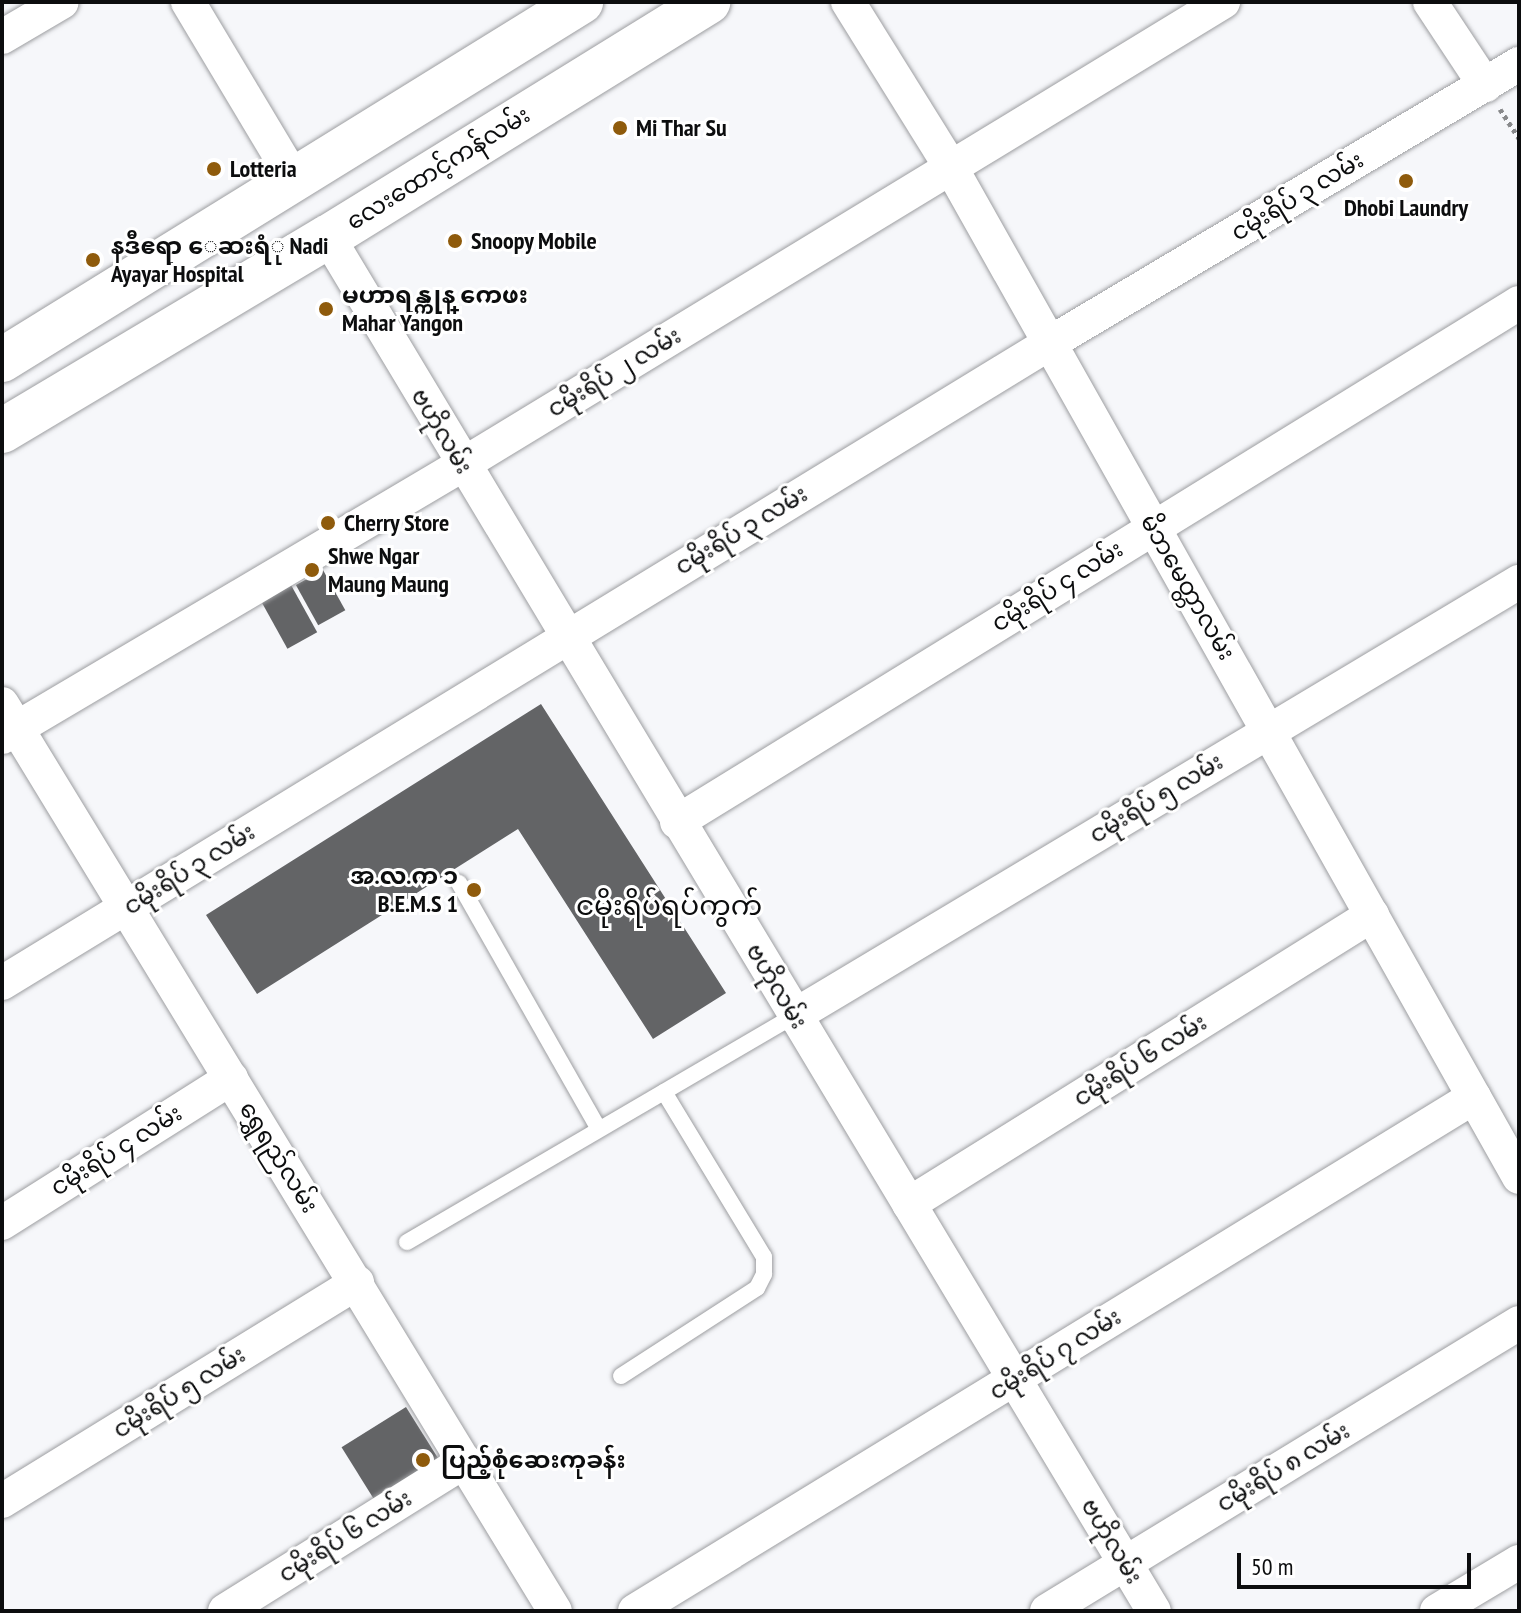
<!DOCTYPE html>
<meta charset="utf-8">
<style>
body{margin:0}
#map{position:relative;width:1521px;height:1613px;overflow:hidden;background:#f6f7fa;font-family:"PT Sans Narrow","Noto Sans Myanmar",sans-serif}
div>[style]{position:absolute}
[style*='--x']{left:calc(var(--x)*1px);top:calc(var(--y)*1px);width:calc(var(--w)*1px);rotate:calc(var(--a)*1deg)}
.building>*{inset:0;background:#636466;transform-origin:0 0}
.path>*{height:5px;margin-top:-2.5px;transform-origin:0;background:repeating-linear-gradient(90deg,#88898b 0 4px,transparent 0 8px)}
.roads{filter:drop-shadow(0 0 2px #9d9ea1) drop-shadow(0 0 2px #9d9ea1)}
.service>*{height:16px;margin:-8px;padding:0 8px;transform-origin:8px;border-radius:8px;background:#fff}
.minor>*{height:34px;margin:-17px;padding:0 17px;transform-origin:17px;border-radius:17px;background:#fff}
.primary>*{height:44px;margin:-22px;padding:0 22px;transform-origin:22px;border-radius:22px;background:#fff}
.dots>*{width:22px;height:22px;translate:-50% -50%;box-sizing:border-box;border:4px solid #fff;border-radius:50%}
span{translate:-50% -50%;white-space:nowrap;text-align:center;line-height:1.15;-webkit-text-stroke:6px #fff;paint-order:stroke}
.poi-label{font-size:24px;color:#0c0d0e;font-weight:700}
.left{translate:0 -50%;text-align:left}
.right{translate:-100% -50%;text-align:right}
.street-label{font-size:24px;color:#0c0d0e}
.quarter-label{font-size:28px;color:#0c0d0e}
.frame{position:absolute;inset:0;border:4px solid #0c0d0e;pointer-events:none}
.scale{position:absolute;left:1237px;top:1553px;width:234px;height:36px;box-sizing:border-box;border:4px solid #0c0d0e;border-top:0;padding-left:10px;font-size:24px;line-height:28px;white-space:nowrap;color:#0c0d0e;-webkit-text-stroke:6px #fff;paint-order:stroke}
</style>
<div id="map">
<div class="building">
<i style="left:323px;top:570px;width:46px;height:31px;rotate:61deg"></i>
<i style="left:291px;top:585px;width:54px;height:34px;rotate:61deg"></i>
<i style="clip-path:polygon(541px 704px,726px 993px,653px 1039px,518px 829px,257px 994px,206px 915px)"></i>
<i style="left:406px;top:1407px;width:65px;height:76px;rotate:58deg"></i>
</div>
<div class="path">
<i style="--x:1500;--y:109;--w:35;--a:57"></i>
</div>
<div class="roads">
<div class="service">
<i style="--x:459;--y:883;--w:282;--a:60.4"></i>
<i style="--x:407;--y:1242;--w:448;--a:-30.3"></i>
<i style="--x:621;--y:1376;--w:162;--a:-32.9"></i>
<i style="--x:757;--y:1288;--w:16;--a:-63"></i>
<i style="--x:764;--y:1274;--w:17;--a:-90"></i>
<i style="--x:764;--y:1257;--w:193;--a:-121.2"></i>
</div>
<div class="minor">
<i style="--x:188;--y:2;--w:209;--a:59.1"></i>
<i style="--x:848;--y:2;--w:193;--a:58.1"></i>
<i style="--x:950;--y:166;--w:1160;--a:60.63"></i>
<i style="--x:1430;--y:2;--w:100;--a:56.5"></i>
<i style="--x:2;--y:37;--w:69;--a:-30.3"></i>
<i style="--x:328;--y:237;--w:1603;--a:58.99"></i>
<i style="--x:2;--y:704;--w:1062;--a:58.63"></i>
<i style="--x:2;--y:737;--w:534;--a:-30.6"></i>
<i style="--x:462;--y:465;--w:891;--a:-31.32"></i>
<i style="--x:677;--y:822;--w:989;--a:-31.65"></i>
<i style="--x:2;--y:983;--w:1228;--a:-31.41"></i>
<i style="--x:1050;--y:343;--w:546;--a:-30.75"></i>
<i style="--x:794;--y:1016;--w:845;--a:-30.91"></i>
<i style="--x:909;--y:1204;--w:546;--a:-31.97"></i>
<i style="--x:2;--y:1223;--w:271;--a:-32.3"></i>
<i style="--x:2;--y:1501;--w:417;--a:-31.6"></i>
<i style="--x:225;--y:1611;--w:283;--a:-32"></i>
<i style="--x:635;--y:1611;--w:984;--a:-31.49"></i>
<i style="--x:1047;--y:1611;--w:553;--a:-31.39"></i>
<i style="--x:1437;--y:1611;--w:96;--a:-30.9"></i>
</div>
<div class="primary">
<i style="--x:2;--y:360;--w:681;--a:-31.73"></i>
<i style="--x:2;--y:431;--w:379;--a:-30.8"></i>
<i style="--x:328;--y:237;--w:447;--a:-31.7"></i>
</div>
</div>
<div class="dots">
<i style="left:620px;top:128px;background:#8f5b0c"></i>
<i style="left:214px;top:169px;background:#8f5b0c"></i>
<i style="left:1406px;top:181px;background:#8f5b0c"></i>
<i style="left:455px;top:241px;background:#8f5b0c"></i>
<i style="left:93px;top:260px;background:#8f5b0c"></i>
<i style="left:326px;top:309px;background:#8f5b0c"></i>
<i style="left:328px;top:523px;background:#8f5b0c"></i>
<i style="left:312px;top:570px;background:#8f5b0c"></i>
<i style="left:474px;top:890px;background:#8f5b0c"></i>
<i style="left:423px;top:1460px;background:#8f5b0c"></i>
</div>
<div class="poi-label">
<span class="left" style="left:636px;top:128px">Mi Thar Su</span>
<span class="left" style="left:230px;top:169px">Lotteria</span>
<span style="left:1406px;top:208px">Dhobi Laundry</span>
<span class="left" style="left:471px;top:241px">Snoopy Mobile</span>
<span class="left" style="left:111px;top:260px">နဒီဧရာ ေဆးရံု Nadi<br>Ayayar Hospital</span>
<span class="left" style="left:342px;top:309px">မဟာရန္ကုန္ ကေဖး<br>Mahar Yangon</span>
<span class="left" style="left:344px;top:523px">Cherry Store</span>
<span class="left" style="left:328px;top:570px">Shwe Ngar<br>Maung Maung</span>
<span class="right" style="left:458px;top:890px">အ.လ.က ၁<br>B.E.M.S 1</span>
<span class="left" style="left:441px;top:1460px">ပြည့်စုံဆေးကုခန်း</span>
</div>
<div class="street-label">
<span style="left:438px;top:168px;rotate:-32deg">လေးထောင့်ကန်လမ်း</span>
<span style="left:1297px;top:196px;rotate:-31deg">ငမိုးရိပ် ၃ လမ်း</span>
<span style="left:614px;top:372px;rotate:-31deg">ငမိုးရိပ် ၂ လမ်း</span>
<span style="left:442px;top:431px;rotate:59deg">ဗဟိုလမ်း</span>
<span style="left:741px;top:530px;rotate:-31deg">ငမိုးရိပ် ၃ လမ်း</span>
<span style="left:1057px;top:586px;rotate:-32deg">ငမိုးရိပ် ၄ လမ်း</span>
<span style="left:1188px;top:587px;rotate:60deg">မိဘမေတ္တာလမ်း</span>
<span style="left:1156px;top:798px;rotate:-31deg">ငမိုးရိပ် ၅ လမ်း</span>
<span style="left:189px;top:869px;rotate:-32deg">ငမိုးရိပ် ၃ လမ်း</span>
<span style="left:777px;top:986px;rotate:59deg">ဗဟိုလမ်း</span>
<span style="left:1140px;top:1060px;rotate:-32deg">ငမိုးရိပ် ၆ လမ်း</span>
<span style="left:116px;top:1150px;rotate:-32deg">ငမိုးရိပ် ၄ လမ်း</span>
<span style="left:279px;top:1157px;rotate:58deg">ရွှေရည်လမ်း</span>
<span style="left:1055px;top:1354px;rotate:-32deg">ငမိုးရိပ် ၇ လမ်း</span>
<span style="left:179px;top:1392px;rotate:-32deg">ငမိုးရိပ် ၅ လမ်း</span>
<span style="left:1283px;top:1467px;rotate:-31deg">ငမိုးရိပ် ၈ လမ်း</span>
<span style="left:345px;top:1536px;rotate:-32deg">ငမိုးရိပ် ၆ လမ်း</span>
<span style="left:1112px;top:1541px;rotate:59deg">ဗဟိုလမ်း</span>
</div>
<div class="quarter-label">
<span style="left:669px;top:905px">ငမိုးရိပ်ရပ်ကွက်</span>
</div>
<div class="frame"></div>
<div class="scale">50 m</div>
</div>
